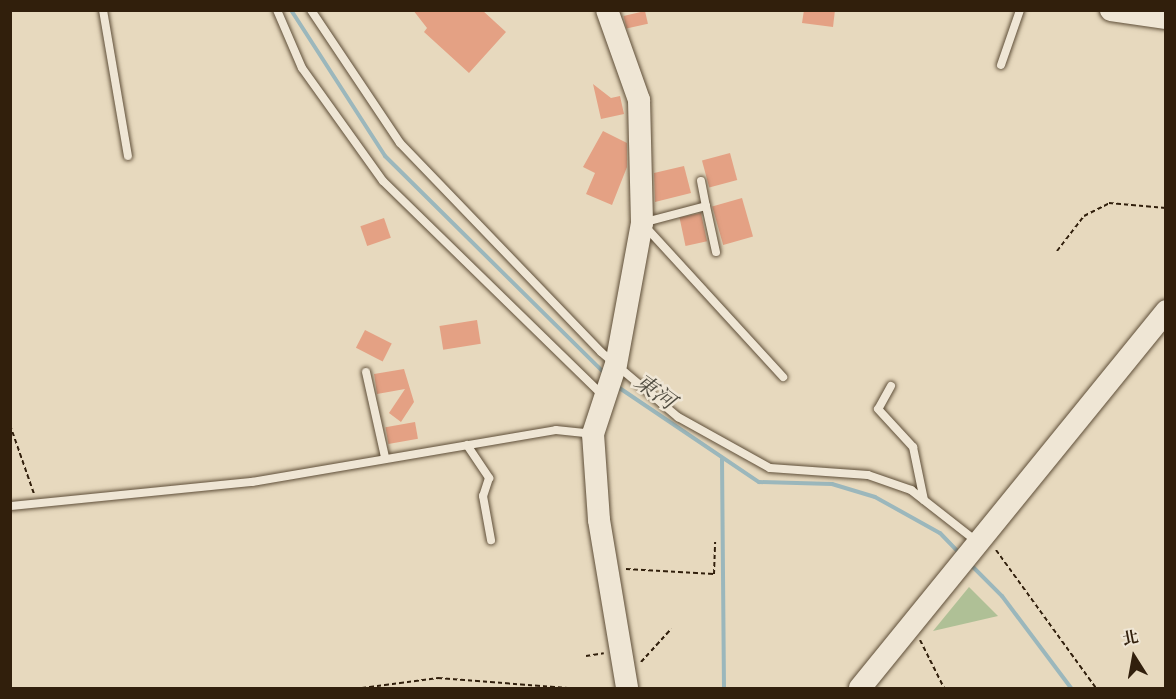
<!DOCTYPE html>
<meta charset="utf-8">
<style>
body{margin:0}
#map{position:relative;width:1176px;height:699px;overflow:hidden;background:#e7d9be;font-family:Vollkorn,"Noto Serif TC",serif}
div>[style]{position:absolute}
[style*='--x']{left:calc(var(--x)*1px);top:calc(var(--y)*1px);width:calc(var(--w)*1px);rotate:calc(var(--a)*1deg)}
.green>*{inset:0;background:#afc096}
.stream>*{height:4px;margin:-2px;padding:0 2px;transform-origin:2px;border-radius:2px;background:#9bb7bc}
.building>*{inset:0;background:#e4a184;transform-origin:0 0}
.path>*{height:2px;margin-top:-1px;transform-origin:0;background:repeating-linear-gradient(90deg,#311f0c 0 4.5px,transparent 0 7.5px)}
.roads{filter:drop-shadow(0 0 2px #5e4e38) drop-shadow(0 0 2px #5e4e38)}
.lane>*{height:8px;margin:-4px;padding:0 4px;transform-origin:4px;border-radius:4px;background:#efe6d5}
.secondary>*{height:22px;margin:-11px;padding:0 11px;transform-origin:11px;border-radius:11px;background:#efe6d5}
span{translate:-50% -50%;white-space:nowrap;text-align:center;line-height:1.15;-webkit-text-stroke:5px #efe6d5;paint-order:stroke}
.water-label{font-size:22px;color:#514d41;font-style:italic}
.frame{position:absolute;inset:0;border:12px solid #311f0c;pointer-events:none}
.north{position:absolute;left:1104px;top:627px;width:60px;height:60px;-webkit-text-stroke:4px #efe6d5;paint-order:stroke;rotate:349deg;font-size:16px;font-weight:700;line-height:24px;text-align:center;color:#311f0c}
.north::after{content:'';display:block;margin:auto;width:21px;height:27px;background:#311f0c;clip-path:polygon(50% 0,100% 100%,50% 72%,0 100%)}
</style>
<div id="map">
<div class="green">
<i style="clip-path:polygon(969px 587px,998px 616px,933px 631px)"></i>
</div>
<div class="stream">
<i style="--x:291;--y:10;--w:174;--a:57.2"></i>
<i style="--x:385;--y:156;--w:308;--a:44.7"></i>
<i style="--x:618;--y:387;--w:170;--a:34"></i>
<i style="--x:759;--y:482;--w:73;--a:1.6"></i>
<i style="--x:832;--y:484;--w:45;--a:16.8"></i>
<i style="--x:875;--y:497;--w:74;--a:29"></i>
<i style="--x:940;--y:533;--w:29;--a:46"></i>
<i style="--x:722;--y:459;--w:229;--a:89.5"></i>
<i style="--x:970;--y:564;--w:45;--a:45"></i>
<i style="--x:1002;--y:596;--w:115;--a:53.1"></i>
</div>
<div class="building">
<i style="clip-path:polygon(413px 10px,482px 10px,506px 32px,469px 73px,424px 32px,427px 28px)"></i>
<i style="clip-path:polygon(804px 10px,835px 10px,833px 27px,802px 23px)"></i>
<i style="left:645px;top:11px;width:13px;height:22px;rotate:77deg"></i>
<i style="clip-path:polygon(593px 84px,611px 98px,620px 96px,624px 114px,601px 119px)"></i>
<i style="clip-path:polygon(603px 131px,627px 143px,627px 167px,612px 205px,586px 194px,595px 173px,583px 167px)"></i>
<i style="left:730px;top:153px;width:28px;height:29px;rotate:75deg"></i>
<i style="clip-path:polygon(684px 166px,691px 193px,655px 202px,654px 173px)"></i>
<i style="left:742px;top:198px;width:40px;height:31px;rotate:74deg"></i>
<i style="left:701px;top:213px;width:29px;height:22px;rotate:78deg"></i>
<i style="left:384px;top:218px;width:21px;height:25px;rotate:71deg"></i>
<i style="left:477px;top:320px;width:24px;height:38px;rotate:81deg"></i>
<i style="left:365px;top:330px;width:30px;height:20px;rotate:27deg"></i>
<i style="clip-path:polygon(404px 369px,414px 402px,401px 422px,389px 413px,405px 389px,377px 394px,374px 374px)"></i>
<i style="left:415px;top:422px;width:17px;height:30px;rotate:80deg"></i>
</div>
<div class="path">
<i style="--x:1057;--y:251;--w:44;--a:-52.4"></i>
<i style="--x:1084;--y:216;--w:28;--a:-27"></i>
<i style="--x:1109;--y:203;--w:57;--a:5"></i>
<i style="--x:10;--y:425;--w:73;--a:70.8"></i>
<i style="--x:996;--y:550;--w:170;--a:54.1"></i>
<i style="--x:626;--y:569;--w:88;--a:3.3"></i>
<i style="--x:714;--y:574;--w:32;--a:-88"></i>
<i style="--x:920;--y:640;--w:54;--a:63.4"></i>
<i style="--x:586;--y:656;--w:18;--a:-9"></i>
<i style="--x:641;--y:662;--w:45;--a:-47.7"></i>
<i style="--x:362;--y:688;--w:77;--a:-7.5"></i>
<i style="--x:438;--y:678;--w:130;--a:4.4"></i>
</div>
<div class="roads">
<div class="lane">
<i style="--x:103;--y:10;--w:148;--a:80.3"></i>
<i style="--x:277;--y:10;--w:63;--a:66.7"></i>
<i style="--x:302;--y:68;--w:139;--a:54.4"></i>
<i style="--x:383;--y:181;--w:306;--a:44.3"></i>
<i style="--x:311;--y:10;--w:160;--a:56.2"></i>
<i style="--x:400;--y:143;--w:290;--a:46.1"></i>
<i style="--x:601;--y:352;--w:101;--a:40.2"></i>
<i style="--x:678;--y:417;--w:105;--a:29"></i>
<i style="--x:770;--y:468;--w:98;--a:4.1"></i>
<i style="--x:868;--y:475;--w:46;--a:19.2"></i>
<i style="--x:911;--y:490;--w:83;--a:38.1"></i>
<i style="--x:1001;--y:65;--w:58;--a:-70.9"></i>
<i style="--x:701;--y:181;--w:25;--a:79"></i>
<i style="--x:716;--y:252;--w:47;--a:-102.3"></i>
<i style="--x:706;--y:206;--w:66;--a:165.1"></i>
<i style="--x:642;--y:223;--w:209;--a:47.5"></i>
<i style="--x:366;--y:372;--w:87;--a:77.4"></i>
<i style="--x:891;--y:386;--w:26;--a:119"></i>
<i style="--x:878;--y:409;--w:52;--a:47.4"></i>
<i style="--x:913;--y:447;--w:54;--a:78.3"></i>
<i style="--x:467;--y:445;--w:40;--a:56"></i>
<i style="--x:489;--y:478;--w:19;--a:108"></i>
<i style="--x:483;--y:496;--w:45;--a:79.7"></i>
<i style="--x:10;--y:506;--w:243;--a:-5.7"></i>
<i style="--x:252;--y:482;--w:308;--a:-9.7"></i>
<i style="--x:556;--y:430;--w:36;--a:6"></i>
</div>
<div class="secondary">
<i style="--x:607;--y:10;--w:96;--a:70.4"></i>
<i style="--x:639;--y:100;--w:123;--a:88.6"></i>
<i style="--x:642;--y:223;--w:143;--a:100.4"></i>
<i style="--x:616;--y:364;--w:74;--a:108.2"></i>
<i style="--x:593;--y:434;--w:86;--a:86"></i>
<i style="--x:599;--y:520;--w:170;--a:80.5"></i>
<i style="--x:1111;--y:10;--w:56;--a:8.3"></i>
<i style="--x:860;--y:688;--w:486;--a:-50.9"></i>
</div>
</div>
<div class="water-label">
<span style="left:654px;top:393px;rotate:36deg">東河</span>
</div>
<div class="frame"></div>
<div class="north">北</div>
</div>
